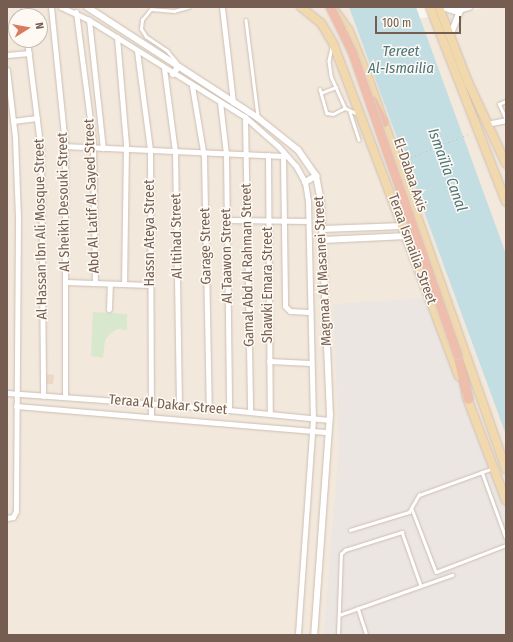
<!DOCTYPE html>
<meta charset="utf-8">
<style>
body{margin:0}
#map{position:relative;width:513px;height:642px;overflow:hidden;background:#fbf6ed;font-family:"Fira Sans Condensed",sans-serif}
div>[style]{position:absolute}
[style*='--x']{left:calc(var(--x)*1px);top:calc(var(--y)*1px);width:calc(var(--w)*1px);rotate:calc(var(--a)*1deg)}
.residential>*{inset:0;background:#f2e8dc}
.industrial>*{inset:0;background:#ebe6e1}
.green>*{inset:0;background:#d7e8cc}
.water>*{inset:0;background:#c3dee3}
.building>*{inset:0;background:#eed7c7}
.path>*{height:1px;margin-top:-0.5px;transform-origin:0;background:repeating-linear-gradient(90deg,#d3baaa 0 1px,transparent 0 4px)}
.roads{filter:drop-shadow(0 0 1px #cdbeb3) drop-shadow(0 0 1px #cdbeb3)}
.service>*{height:2.5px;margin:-1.25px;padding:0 1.25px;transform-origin:1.25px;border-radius:1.25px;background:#fff}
.minor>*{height:5px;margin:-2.5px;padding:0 2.5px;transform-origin:2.5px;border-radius:2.5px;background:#fff}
.tertiary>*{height:6px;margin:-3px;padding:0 3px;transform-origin:3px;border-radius:3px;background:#fff}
.primary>*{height:8px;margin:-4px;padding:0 4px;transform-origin:4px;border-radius:4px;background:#f2d9ad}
.motorway>*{height:9px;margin:-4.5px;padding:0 4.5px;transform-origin:4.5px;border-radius:4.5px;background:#eebdab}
.bridges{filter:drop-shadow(0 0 1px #d8d2ce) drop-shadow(0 0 1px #d8d2ce)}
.motorway-bridge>*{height:9px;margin:-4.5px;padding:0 4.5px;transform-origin:4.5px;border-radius:4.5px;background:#eebdab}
span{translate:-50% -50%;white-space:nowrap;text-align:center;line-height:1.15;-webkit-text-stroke:3px #fefaf3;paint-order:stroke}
.street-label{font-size:14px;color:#755e51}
.water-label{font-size:15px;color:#4a757e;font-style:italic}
.frame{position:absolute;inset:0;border:8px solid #755e51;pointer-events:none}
.north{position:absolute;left:8px;top:8px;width:40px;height:40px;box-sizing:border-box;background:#fefaf3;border:1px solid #c7bcb2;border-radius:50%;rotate:79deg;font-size:11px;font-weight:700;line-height:16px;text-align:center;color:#755e51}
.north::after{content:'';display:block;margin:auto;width:14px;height:18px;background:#d77c60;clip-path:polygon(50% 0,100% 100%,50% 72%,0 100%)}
.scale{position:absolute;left:375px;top:16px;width:86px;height:18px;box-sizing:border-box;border:2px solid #755e51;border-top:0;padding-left:5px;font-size:12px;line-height:14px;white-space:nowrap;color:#755e51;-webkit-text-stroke:3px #fefaf3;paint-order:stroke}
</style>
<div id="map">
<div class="residential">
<i style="clip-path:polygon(evenodd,7px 7px,385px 7px,392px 23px,489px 7px,506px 7px,506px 635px,7px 635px,7px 7px,16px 16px,40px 16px,40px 40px,16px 40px,16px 16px)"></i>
</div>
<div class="industrial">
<i style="clip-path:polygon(428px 298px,506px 511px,506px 635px,324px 635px,339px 447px,333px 304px)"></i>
</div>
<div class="green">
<i style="clip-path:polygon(93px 312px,127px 314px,127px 330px,117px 329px,110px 334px,105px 340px,103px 358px,91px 356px)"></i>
</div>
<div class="water">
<i style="clip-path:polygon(349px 7px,416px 7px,506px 254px,506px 435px)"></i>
</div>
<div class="building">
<i style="clip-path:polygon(47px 374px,54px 375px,53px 384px,47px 384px)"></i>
</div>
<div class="path">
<i style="--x:404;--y:160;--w:72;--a:-21.9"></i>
</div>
<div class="roads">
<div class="service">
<i style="--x:246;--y:20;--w:97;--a:82.9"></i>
<i style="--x:332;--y:47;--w:14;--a:102"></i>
<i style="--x:329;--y:61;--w:15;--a:82"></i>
<i style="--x:331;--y:76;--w:35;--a:66"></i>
<i style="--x:345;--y:108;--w:14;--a:25"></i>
<i style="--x:177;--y:63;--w:16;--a:-130"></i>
<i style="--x:167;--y:51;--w:25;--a:-146"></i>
<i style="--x:146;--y:37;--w:9;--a:-122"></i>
<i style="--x:141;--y:29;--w:9;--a:-84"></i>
<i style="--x:142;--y:20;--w:14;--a:-51"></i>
<i style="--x:151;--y:9;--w:23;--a:5"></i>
<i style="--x:174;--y:11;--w:15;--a:-16"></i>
<i style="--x:320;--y:89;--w:25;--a:74"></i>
<i style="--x:327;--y:113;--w:6;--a:9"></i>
<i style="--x:333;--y:114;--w:13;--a:-27"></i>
<i style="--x:321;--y:93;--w:16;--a:-22"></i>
<i style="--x:350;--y:112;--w:29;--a:72"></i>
<i style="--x:506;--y:120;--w:17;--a:-114"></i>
<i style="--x:499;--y:104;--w:8;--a:-23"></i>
<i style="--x:482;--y:472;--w:70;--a:70"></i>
<i style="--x:412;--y:509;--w:67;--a:69.1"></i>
<i style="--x:436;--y:572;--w:75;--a:-21.1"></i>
<i style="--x:350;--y:530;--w:62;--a:-17"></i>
<i style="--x:409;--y:512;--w:20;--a:-60"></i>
<i style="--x:419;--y:495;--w:79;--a:-20"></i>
<i style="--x:358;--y:608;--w:28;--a:72"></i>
<i style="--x:339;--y:615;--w:120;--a:-19.5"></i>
<i style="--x:338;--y:635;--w:81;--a:-87.9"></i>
<i style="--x:341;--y:554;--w:6;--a:-45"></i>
<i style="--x:345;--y:550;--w:60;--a:-17.5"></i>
<i style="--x:402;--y:532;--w:57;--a:70.6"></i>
</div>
<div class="minor">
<i style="--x:24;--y:7;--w:9;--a:84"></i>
<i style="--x:51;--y:7;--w:140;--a:84.2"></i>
<i style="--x:65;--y:146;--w:251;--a:90"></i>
<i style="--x:61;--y:7;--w:31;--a:25"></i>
<i style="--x:89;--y:20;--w:184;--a:31.9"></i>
<i style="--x:245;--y:117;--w:44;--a:41.3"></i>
<i style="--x:278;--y:146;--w:27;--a:48"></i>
<i style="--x:296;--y:166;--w:18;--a:61"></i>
<i style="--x:305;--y:182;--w:18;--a:81"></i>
<i style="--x:308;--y:200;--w:219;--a:88.7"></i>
<i style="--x:313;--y:419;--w:217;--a:94"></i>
<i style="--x:222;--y:7;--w:96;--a:83.4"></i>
<i style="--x:76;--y:12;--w:132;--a:82.6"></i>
<i style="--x:93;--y:143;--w:140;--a:89.2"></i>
<i style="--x:89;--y:20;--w:129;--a:83.8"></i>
<i style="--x:117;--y:37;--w:108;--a:85.2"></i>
<i style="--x:126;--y:145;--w:139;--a:90.8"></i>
<i style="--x:27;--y:40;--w:113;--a:82.9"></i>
<i style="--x:41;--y:152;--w:244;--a:89.5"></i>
<i style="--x:137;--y:51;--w:100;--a:82.5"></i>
<i style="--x:150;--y:150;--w:265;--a:89.8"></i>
<i style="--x:7;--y:55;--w:22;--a:-5"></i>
<i style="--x:164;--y:68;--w:84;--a:82.5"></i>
<i style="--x:175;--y:151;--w:254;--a:89.1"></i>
<i style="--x:7;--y:70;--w:67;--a:83.2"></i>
<i style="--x:15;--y:137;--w:81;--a:87.9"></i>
<i style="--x:18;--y:218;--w:293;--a:90.4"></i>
<i style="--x:16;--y:511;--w:7;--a:117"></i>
<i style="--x:13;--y:517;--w:6;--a:171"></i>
<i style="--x:192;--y:86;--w:72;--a:80.4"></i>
<i style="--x:204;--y:157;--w:251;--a:88.9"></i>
<i style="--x:220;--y:102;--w:52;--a:83.4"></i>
<i style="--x:226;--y:154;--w:256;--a:89.3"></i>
<i style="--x:245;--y:117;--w:295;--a:89"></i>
<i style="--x:13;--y:121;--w:24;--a:-7"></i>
<i style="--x:486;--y:124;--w:20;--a:-11"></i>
<i style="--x:65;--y:146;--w:222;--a:2.6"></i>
<i style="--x:268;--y:155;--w:259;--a:89.6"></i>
<i style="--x:283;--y:156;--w:150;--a:89.2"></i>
<i style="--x:285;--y:306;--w:7;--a:45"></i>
<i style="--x:290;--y:311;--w:19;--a:3"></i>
<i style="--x:227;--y:220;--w:81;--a:0.7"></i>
<i style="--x:66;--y:282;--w:84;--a:2"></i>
<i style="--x:109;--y:309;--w:25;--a:-88"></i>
<i style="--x:269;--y:361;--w:41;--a:2.8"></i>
<i style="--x:7;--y:393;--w:203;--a:4.2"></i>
<i style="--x:209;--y:408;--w:121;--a:5.7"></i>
<i style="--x:16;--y:406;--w:313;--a:4.8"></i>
</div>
<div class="tertiary">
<i style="--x:87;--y:7;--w:204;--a:33"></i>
<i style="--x:258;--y:118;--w:51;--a:38.7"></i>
<i style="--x:298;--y:150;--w:32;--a:55"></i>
<i style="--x:316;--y:176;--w:26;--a:79"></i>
<i style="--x:321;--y:202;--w:212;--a:87.6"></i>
<i style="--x:330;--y:414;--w:222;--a:94.1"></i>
<i style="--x:442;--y:7;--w:14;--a:17"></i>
<i style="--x:455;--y:11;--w:15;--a:-16"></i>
<i style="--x:450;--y:36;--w:27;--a:-68"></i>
<i style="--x:173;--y:74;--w:9;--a:-54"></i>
<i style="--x:305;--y:182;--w:13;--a:-29"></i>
<i style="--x:322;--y:229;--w:82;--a:-2.1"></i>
<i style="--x:323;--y:240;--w:84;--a:-2.7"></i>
</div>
<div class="primary">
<i style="--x:301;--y:7;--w:26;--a:39"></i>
<i style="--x:321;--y:23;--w:23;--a:59"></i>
<i style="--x:333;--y:43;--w:356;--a:69.3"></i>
<i style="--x:430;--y:7;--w:209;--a:68.7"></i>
<i style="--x:439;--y:7;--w:80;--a:68.9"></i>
<i style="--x:468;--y:82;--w:90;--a:65.1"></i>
<i style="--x:335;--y:11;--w:24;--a:55"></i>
<i style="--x:349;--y:31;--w:53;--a:67.8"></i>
<i style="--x:369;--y:80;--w:413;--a:70.6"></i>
<i style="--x:466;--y:395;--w:113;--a:69.3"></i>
</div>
<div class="motorway">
<i style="--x:372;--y:100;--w:25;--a:63"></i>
<i style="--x:457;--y:354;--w:46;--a:76.3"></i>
</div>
</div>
<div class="bridges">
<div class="motorway-bridge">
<i style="--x:330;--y:7;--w:50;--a:63.9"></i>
<i style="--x:352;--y:52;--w:320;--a:70.8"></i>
</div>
</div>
<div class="street-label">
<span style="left:410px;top:175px;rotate:71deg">El-Dabaa Axis</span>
<span style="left:92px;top:196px;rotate:-92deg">Abd Al Latif Al Sayed Street</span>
<span style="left:64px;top:202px;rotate:-91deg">Al Sheikh Desouki Street</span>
<span style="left:41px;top:229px;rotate:-91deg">Al Hassan Ibn Ali Mosque Street</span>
<span style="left:150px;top:233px;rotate:-90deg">Hassn Ateya Street</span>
<span style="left:177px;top:236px;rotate:-91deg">Al Itihad Street</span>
<span style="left:206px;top:246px;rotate:-91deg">Garage Street</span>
<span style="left:412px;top:249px;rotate:70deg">Teraa Ismailia Street</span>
<span style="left:227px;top:256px;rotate:-91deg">Al Taawon Street</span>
<span style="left:248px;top:265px;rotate:-91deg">Gamal Abd Al Rahman Street</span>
<span style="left:323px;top:271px;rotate:-93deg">Magmaa Al Masanei Street</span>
<span style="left:268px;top:285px;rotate:-90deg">Shawki Emara Street</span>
<span style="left:168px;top:405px;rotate:5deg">Teraa Al Dakar Street</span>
</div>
<div class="water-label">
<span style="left:401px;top:60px">Tereet<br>Al-Ismailia</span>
<span style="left:447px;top:170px;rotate:70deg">Ismaïlia Canal</span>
</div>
<div class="frame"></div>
<div class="north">N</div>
<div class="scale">100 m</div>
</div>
